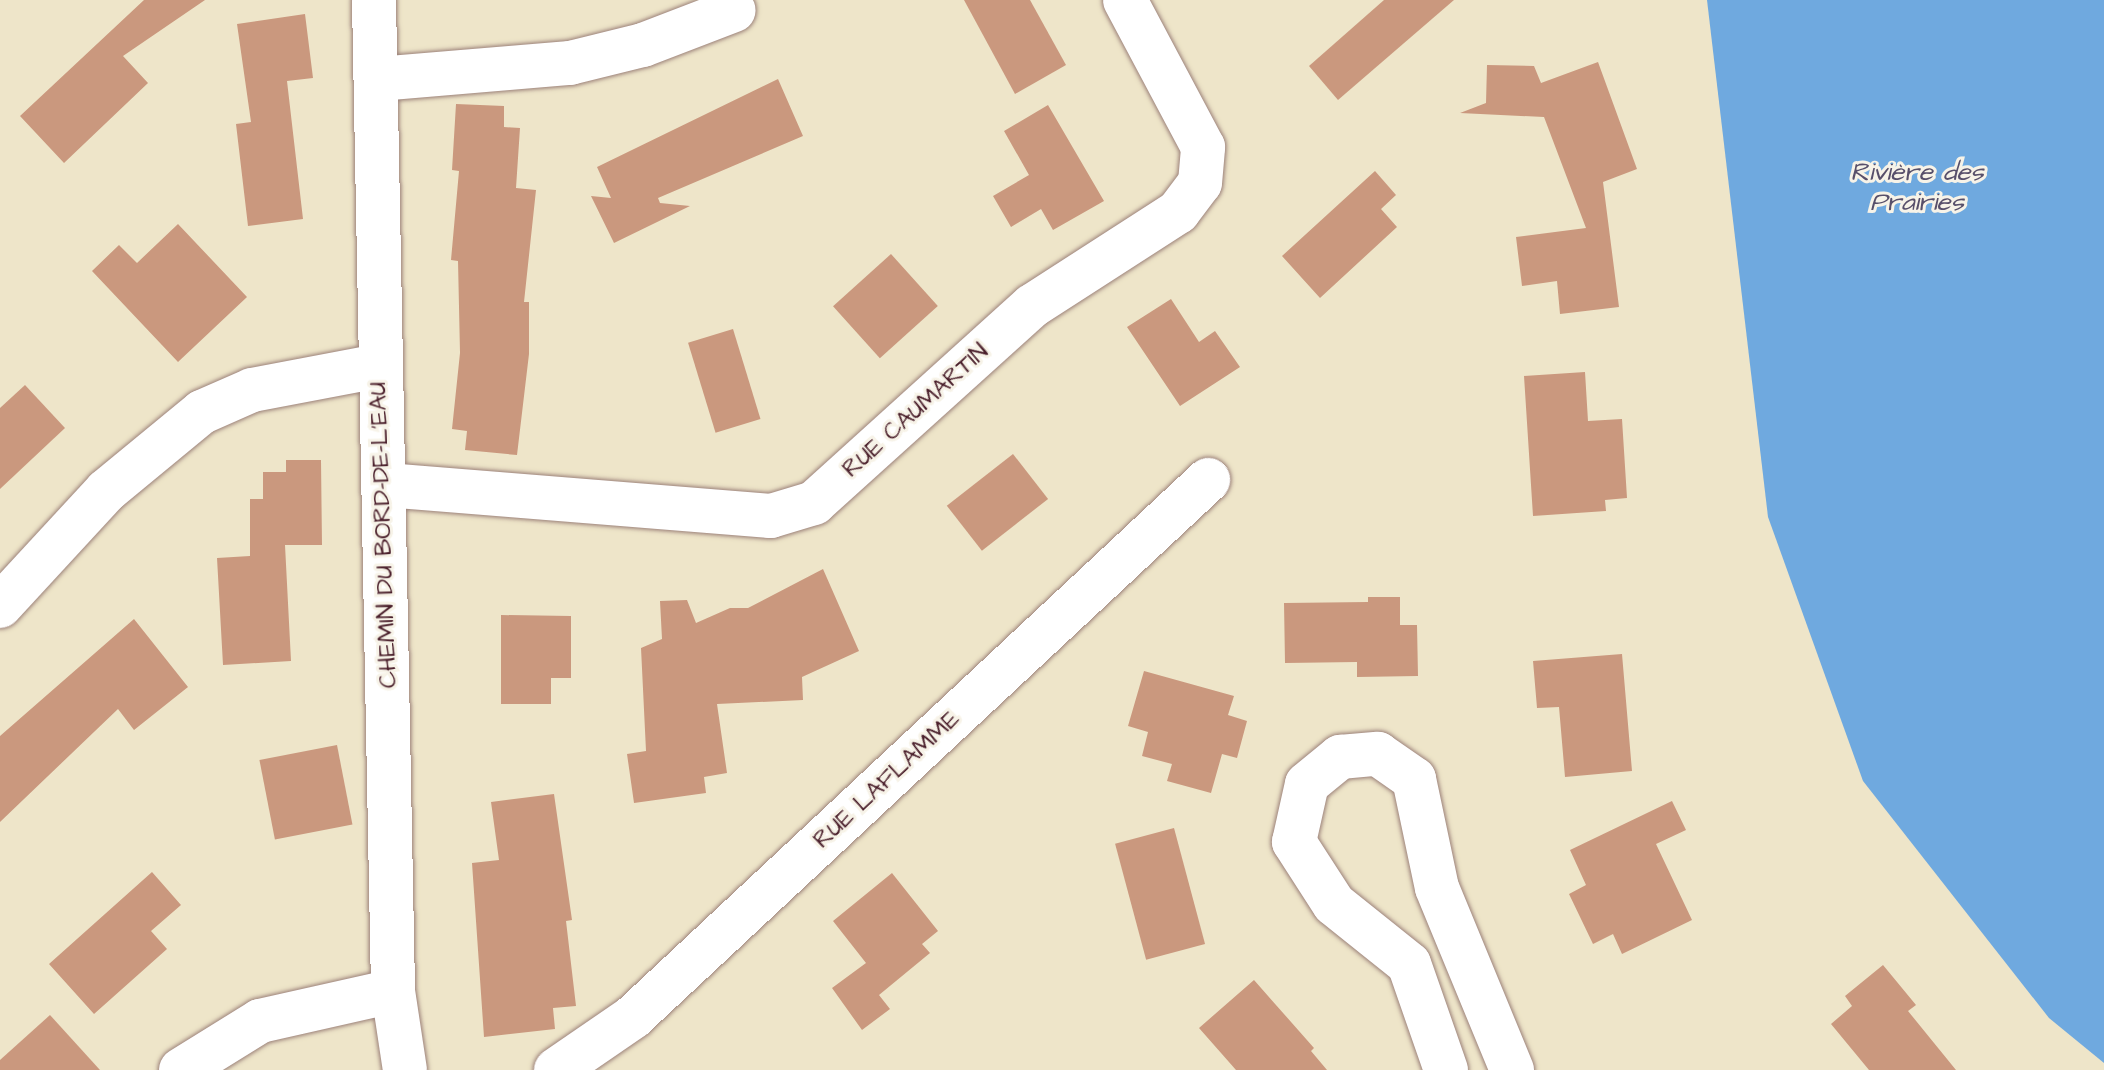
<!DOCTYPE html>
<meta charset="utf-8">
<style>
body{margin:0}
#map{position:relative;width:2104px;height:1070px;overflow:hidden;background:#eee5c9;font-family:"Architects Daughter",sans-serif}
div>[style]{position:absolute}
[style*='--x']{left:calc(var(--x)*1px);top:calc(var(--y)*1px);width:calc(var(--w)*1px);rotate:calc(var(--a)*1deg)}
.water>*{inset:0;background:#6fa9df}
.building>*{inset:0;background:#ca987e;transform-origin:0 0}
.roads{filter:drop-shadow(0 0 2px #9c827a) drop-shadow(0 0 2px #9c827a)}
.street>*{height:44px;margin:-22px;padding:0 22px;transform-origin:22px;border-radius:22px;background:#fff}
.secondary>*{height:44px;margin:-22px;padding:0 22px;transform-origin:22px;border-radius:22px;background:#fff}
span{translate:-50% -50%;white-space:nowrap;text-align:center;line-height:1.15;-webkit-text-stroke:6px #f7f3e8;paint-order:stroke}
.street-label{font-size:24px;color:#4a1f2b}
.water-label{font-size:26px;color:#574f6a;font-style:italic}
</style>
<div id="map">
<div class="water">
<i style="clip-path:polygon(1707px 0,2104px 0,2104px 1063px,2049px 1018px,1863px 781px,1768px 517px)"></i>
</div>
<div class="building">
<i style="clip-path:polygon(144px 0,205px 0,123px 56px,148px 83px,64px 163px,20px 116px)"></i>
<i style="clip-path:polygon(964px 0,1030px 0,1066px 65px,1015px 94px)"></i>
<i style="clip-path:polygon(1384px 0,1454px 0,1338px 100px,1309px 66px)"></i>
<i style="clip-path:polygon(305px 14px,313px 78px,287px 81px,303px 219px,248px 226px,236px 124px,251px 122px,237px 24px)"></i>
<i style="clip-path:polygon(1598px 62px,1637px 169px,1603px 182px,1619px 307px,1560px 314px,1557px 281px,1522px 286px,1516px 237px,1586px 228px,1544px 117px,1460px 113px,1486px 103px,1487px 65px,1534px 66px,1541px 83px)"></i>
<i style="clip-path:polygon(778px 79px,803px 136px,658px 198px,660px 203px,690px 206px,614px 243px,591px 196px,611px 198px,597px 167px)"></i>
<i style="clip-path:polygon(456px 104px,504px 106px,504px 127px,520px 128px,516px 188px,536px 190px,524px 302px,529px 302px,529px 354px,517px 455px,465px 450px,467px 431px,452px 429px,460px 353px,458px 261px,451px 260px,459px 171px,452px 170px)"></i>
<i style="clip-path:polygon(1048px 105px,1104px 201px,1053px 230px,1041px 209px,1011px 227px,993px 196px,1029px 175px,1004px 131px)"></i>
<i style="clip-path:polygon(1375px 171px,1396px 195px,1381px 209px,1397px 227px,1320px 298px,1282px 256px)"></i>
<i style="clip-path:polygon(178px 224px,247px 297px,178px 362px,92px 271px,119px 245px,137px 263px)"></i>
<i style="left:891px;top:254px;width:70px;height:78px;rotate:48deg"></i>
<i style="clip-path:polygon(1171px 299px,1199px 342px,1215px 331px,1240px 367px,1180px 406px,1127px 327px)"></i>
<i style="left:733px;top:329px;width:94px;height:47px;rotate:73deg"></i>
<i style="clip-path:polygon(1585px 372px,1588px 421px,1622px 419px,1627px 498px,1605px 500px,1606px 511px,1533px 516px,1524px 376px)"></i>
<i style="clip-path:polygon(25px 385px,65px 428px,0 489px,0 408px)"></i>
<i style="left:1013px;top:454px;width:57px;height:84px;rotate:52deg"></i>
<i style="clip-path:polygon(286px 460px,321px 460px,322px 545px,285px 545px,291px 661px,223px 665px,217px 558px,250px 556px,250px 499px,263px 499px,263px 472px,286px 472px)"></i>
<i style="clip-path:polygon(823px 569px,859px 651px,802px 677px,803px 700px,717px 704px,727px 773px,704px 777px,706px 793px,634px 803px,627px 754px,646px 751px,641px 648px,662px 639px,660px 601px,687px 600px,696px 623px,730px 608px,748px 608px)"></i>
<i style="clip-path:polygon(1368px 597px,1400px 597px,1400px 625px,1417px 625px,1418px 676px,1357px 677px,1357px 662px,1285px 663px,1284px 603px,1368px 602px)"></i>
<i style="clip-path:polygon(501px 615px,571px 616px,571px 678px,551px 678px,551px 704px,501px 704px)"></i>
<i style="clip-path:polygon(134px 619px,188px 687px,134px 730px,118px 709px,0 822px,0 736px)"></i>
<i style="clip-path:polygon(1622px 654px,1632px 771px,1565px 777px,1559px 707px,1537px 708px,1533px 661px)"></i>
<i style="clip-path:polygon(1144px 671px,1234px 696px,1228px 715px,1247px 721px,1237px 758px,1222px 754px,1211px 793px,1167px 781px,1172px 764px,1142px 756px,1148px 732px,1128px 726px)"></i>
<i style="left:337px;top:745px;width:81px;height:79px;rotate:79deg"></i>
<i style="clip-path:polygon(554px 794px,572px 920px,566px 921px,576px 1006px,553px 1008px,555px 1029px,484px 1037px,472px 863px,499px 860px,491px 802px)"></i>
<i style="clip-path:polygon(1672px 801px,1686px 830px,1656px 844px,1692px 920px,1622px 954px,1613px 934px,1593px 944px,1569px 894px,1586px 885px,1570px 850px)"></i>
<i style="left:1174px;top:828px;width:120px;height:61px;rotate:75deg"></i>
<i style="clip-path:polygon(152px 872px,181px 905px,151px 931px,167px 949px,94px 1014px,49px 964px)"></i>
<i style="clip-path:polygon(892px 873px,938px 931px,922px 944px,930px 953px,879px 995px,890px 1009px,862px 1030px,832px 988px,866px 963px,833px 921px)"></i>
<i style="clip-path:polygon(1883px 965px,1916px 1005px,1908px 1011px,1956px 1070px,1869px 1070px,1831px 1024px,1852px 1006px,1845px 996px)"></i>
<i style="clip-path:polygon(1254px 980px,1314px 1048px,1311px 1051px,1327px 1070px,1236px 1070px,1199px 1028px)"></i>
<i style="clip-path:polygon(50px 1015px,100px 1070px,0 1070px,0 1060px)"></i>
</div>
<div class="roads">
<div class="street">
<i style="--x:378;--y:79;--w:193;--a:-4.8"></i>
<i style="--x:570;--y:63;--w:75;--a:-13.9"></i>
<i style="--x:643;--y:45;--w:97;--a:-21"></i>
<i style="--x:386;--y:485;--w:386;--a:4.6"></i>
<i style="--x:771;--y:516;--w:45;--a:-16.8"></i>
<i style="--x:814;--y:503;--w:294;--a:-42.1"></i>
<i style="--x:1032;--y:306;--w:174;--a:-32.8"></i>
<i style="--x:1178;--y:212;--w:36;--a:-53"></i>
<i style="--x:1200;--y:183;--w:36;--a:-85"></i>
<i style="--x:1203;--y:147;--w:166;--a:-118"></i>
<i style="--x:0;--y:606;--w:156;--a:-47.3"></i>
<i style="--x:106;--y:491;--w:124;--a:-39.5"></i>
<i style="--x:202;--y:412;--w:55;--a:-23.7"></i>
<i style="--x:252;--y:390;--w:129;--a:-10.7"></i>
<i style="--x:181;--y:1070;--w:93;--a:-31.8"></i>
<i style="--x:260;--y:1021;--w:136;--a:-12.7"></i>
<i style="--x:556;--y:1070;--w:93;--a:-34.5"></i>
<i style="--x:633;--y:1017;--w:787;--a:-43.04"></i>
<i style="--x:1446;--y:1070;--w:112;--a:-109.2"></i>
<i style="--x:1409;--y:964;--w:96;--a:-141.3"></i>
<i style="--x:1334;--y:904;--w:74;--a:-122.8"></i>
<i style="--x:1294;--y:842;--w:59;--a:-77.4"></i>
<i style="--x:1307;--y:784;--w:43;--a:-39.3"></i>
<i style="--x:1340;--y:757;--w:38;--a:-5"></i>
<i style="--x:1378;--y:754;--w:44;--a:34.8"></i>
<i style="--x:1414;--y:779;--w:111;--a:78.1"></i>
<i style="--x:1437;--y:888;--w:197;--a:67.6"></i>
</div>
<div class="secondary">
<i style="--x:374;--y:0;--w:991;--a:88.9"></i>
<i style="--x:393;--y:991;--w:80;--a:81.4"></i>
</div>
</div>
<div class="street-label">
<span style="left:916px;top:411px;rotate:-42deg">RUE CAUMARTIN</span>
<span style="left:384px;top:535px;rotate:-92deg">CHEMIN DU BORD-DE-L'EAU</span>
<span style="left:887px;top:780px;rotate:-43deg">RUE LAFLAMME</span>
</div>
<div class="water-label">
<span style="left:1917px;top:188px">Rivière des<br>Prairies</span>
</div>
</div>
